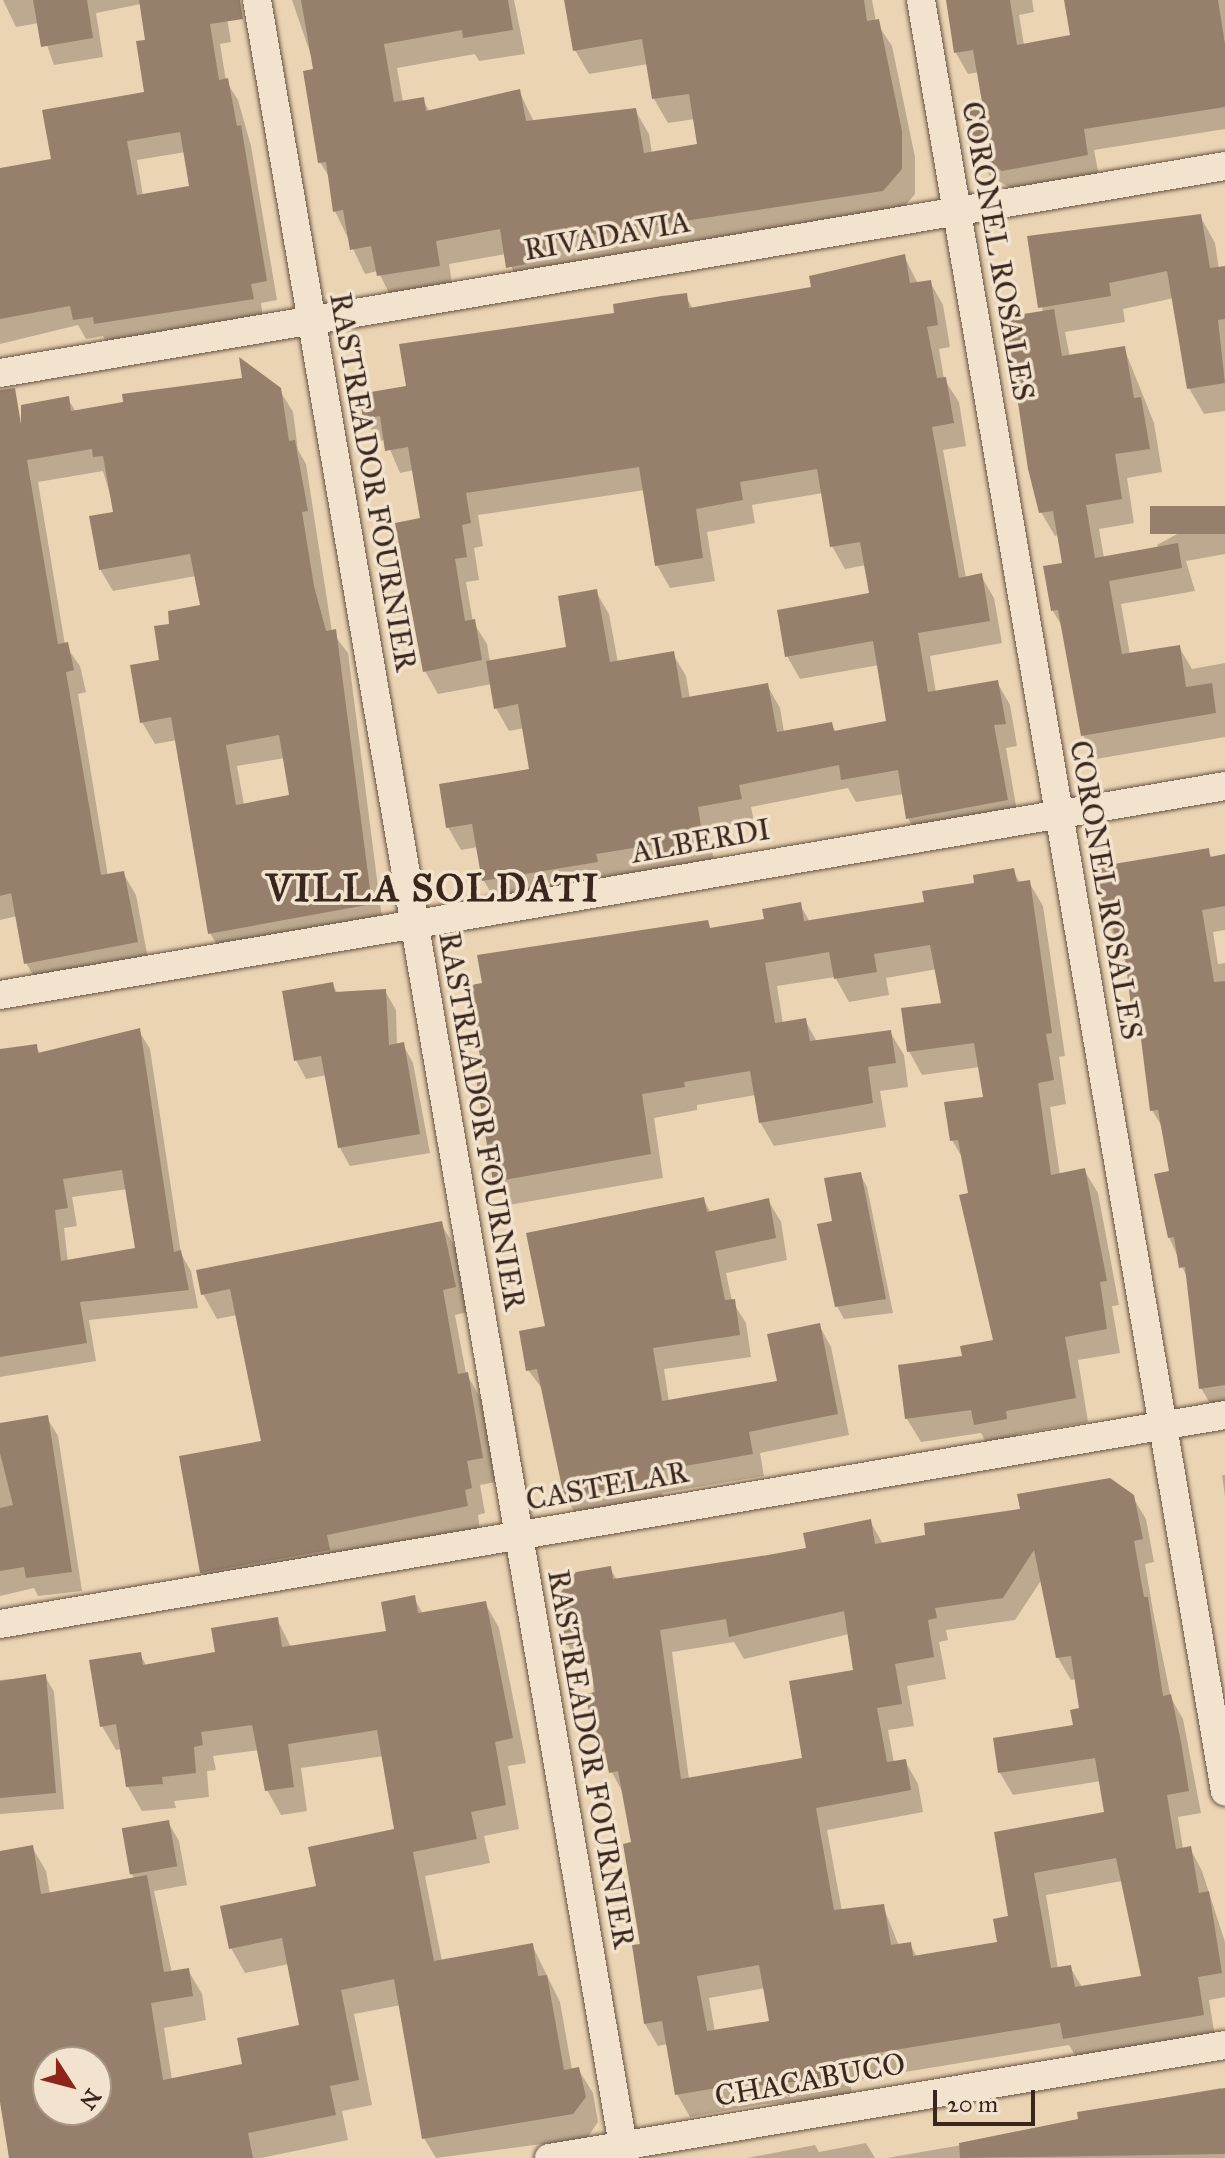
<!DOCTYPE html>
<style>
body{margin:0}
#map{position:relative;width:1225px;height:2158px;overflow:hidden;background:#ebd4b3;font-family:"IM FELL Great Primer",serif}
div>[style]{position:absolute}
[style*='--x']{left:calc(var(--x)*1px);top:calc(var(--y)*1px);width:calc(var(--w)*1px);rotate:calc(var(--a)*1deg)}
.shadow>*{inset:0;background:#0003}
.building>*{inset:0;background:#96806b;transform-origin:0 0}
.roads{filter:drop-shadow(0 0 2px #665242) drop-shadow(0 0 2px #665242)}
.minor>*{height:28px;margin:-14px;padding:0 14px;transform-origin:14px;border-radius:14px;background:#f2e3ce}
span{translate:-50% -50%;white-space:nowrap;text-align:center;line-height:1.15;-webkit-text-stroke:7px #f2e3ce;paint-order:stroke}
.street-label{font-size:30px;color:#3a261d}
.district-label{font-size:38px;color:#3a261d;font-weight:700;letter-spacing:2px}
.north{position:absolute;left:32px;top:2046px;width:80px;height:80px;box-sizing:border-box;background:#f2e3ce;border:2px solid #a89787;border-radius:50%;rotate:126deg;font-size:22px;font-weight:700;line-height:32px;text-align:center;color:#3a261d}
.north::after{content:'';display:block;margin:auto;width:28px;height:36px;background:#8f2418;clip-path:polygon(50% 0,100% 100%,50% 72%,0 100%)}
.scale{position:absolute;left:933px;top:2090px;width:102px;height:36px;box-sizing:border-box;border:4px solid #3a261d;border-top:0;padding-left:10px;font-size:24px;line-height:28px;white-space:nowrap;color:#3a261d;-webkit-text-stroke:6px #f2e3ce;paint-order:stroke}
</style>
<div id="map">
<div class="shadow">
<i style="clip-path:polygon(evenodd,3px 0,224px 0,231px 42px,220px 44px,226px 81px,238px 100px,251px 146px,277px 300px,261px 303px,263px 318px,107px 343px,103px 336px,86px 339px,78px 325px,0 344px,0 179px,53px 161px,147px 94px,148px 41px,141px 4px,96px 13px,103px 57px,54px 65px,39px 23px,16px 27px,3px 0,186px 152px,192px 187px,143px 196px,137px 160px,186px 152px)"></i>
<i style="clip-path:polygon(292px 0,514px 0,525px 54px,479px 61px,475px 54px,397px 68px,403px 102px,422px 99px,430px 112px,519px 91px,534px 122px,635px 110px,649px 134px,652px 154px,699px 145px,695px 119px,668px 123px,654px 99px,648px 64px,589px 74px,575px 50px,566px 0,872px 0,876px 22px,892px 46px,915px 157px,915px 194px,897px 215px,522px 291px,506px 254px,449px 264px,453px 290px,392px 299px,378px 271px,365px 274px,335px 211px,331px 180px,320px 162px,316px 70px)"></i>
<i style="clip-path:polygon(948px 0,1032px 0,1034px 12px,1019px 15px,1024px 45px,1072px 37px,1066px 0,1225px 0,1225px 129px,1094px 150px,1099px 176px,1015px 191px,989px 175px,976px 153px,984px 104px,979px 72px,968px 74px,956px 53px)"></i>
<i style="clip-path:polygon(1200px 216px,1215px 243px,1219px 269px,1225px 268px,1225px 411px,1204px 414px,1189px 388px,1174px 298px,1123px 309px,1125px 322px,1065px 332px,1070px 357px,1124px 348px,1154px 423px,1162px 472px,1127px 478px,1134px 523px,1099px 529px,1104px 558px,1159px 549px,1157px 545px,1225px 508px,1225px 554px,1186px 561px,1195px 591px,1121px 604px,1130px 655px,1179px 647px,1192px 669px,1225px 663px,1225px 737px,1096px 759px,1083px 735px,1063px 628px,1053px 611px,1064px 565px,1059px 535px,1055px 536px,1041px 512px,1043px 313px,1029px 238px)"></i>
<i style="clip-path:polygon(evenodd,904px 256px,918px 284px,930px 282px,943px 305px,950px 347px,939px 349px,944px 379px,959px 402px,966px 446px,943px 450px,966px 578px,981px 576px,994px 598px,1002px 643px,930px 656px,936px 693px,997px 682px,1010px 705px,1017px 746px,1006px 748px,1019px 823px,921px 841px,908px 818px,904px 794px,856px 802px,848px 788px,751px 807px,754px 821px,709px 830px,716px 874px,670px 883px,662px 868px,608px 877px,609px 884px,497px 903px,484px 881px,478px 847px,461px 850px,448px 827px,531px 770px,524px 728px,509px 731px,496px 708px,492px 684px,438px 694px,425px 671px,423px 520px,414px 470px,400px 473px,386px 440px,378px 441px,365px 418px,409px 387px,617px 314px,685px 295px,693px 309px,813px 288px,904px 256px,645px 490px,657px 565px,670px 588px,715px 581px,707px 532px,755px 523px,752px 505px,823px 493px,832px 546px,845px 569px,866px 565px,871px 595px,787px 656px,800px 679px,879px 665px,889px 723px,836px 732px,831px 724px,784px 732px,780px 708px,767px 685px,690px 699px,686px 676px,673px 654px,618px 663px,609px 614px,596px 592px,568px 648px,490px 662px,487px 644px,473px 622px,466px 582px,479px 580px,474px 548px,483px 546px,478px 515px,645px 490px)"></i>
<i style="clip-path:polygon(evenodd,279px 389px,293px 412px,298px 450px,306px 464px,332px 632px,348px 653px,383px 926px,223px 955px,210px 933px,177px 740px,155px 744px,142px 722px,172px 625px,202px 607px,196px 576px,113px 591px,100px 569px,116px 514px,103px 471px,38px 482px,65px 645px,80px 666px,86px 692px,78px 694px,108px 876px,123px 873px,136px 895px,149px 964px,39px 985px,26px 963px,17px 916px,0 920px,0 432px,26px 425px,68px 399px,76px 412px,279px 389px,285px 758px,291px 797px,244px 805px,237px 766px,285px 758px)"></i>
<i style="clip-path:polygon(1208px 850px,1212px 858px,1225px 856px,1225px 930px,1213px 932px,1218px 964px,1225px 963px,1225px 1408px,1214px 1410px,1201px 1388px,1188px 1280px,1169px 1237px,1172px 1173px,1164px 1130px,1152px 1110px,1142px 1029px,1134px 1015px,1129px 971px,1107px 921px)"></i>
<i style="clip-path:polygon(1013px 871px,1021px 884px,1029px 882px,1043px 906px,1065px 1056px,1059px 1057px,1066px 1104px,1050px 1107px,1060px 1175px,1084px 1170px,1098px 1193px,1119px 1305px,1112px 1306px,1120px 1353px,1078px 1360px,1088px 1422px,1018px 1434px,1019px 1443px,989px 1448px,981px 1433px,921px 1442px,907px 1419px,964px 1358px,995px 1342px,964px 1161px,952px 1140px,986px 1098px,980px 1067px,922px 1075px,909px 1051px,943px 1004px,937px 969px,886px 978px,889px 995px,849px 1002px,835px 977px,777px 986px,783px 1024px,805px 1020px,817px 1042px,890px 1032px,904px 1055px,908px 1087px,880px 1091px,886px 1127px,774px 1146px,760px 1122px,756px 1095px,697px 1105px,697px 1110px,654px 1118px,663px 1178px,509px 1205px,495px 1181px,486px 1078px,707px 923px,711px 929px,766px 920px,800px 905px,810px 922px,926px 903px)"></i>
<i style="clip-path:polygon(332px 984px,338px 994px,385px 991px,396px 1010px,397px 1046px,403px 1045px,413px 1063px,430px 1153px,350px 1166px,340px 1148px,327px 1075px,306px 1079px,296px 1060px)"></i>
<i style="clip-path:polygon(evenodd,139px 1031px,150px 1049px,181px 1254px,191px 1271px,198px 1308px,89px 1320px,96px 1361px,0 1377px,0 1051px,36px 1046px,41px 1055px,139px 1031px,128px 1189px,137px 1250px,68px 1262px,64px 1228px,77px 1226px,72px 1197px,128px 1189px)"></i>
<i style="clip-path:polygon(860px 1174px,867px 1187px,893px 1313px,844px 1319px,837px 1306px,834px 1223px)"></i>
<i style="clip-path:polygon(703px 1199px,711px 1213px,768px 1200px,781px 1222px,787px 1260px,726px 1273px,732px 1301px,746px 1323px,751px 1357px,664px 1369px,669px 1402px,779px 1383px,819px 1325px,831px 1347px,849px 1435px,760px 1453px,764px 1476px,662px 1493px,664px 1502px,578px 1518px,566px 1497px,544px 1391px,528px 1370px,547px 1328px)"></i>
<i style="clip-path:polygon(441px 1224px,456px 1248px,468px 1312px,455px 1315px,466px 1373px,481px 1399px,496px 1482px,480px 1485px,485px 1513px,478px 1515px,480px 1531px,216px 1597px,201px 1572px,263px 1442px,237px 1315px,217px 1319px,203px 1294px)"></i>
<i style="clip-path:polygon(47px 1418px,58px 1436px,82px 1591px,38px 1596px,34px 1588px,0 1596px,0 1425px)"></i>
<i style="clip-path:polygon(1222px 1475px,1225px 1475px,1225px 1497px)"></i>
<i style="clip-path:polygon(evenodd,1132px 1496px,1146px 1519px,1154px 1562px,1145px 1564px,1153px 1611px,1171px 1698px,1183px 1719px,1201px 1813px,1178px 1817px,1183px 1849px,1190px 1848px,1202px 1871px,1225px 1942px,1225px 1997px,1209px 2000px,1215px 2037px,1078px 2060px,1069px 2045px,850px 2081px,853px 2099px,765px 2104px,690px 2117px,677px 2094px,668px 2044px,658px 2046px,645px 2024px,633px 1844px,624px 1795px,596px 1742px,592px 1665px,581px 1667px,568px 1645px,610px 1568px,617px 1580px,808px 1549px,870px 1521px,883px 1544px,1132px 1496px,1042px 1579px,1058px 1658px,1071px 1680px,1077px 1679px,1082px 1710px,1075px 1727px,1000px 1773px,1013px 1795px,1101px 1781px,1107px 1813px,996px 1834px,1011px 1918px,999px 1943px,917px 1957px,910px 1944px,899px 1946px,883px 1906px,842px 1911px,827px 1830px,923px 1812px,918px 1784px,905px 1761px,894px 1763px,888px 1730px,914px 1726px,907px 1686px,946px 1679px,939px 1642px,948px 1640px,946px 1630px,1015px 1620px,1042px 1579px,1132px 1496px,849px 1634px,855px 1672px,805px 1759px,689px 1779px,672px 1652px,734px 1642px,744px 1659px,849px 1634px,1132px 1496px,1122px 1881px,1143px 1977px,1082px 1987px,1070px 1967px,1058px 1969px,1046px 1895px,1122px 1881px,1132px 1496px,765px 1988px,771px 2023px,715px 2032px,709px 1998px,765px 1988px)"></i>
<i style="clip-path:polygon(evenodd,414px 1598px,423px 1614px,485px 1603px,499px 1628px,526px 1763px,508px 1766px,519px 1829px,484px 1836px,490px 1863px,425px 1876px,442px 1961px,532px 1945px,560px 2002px,572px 2070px,578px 2069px,593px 2093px,598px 2122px,587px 2138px,436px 2158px,424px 2138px,401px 2005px,354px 2014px,372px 2105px,342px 2111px,348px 2140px,261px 2158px,11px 2158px,0 2087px,0 1853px,32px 1847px,46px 1871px,50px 1894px,134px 1879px,132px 1874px,168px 1822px,179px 1841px,187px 1885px,154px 1891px,172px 1973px,188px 1970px,202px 1994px,206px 2020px,164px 2028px,172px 2080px,244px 2065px,302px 2026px,289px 1964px,245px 1973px,231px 1948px,397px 1831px,384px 1756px,301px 1768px,307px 1811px,281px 1815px,267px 1790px,259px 1750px,213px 1756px,216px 1770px,207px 1771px,209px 1797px,174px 1801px,176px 1808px,142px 1811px,128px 1787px,122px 1749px,116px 1750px,102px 1726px,140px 1654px,147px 1667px,217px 1654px,277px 1619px,291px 1647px,389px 1633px,414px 1598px,48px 2062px,96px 2062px,96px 2110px,48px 2110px,48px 2062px)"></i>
<i style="clip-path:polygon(45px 1676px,54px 1692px,64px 1809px,0 1814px,0 1680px)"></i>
<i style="clip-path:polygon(1221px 2088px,1225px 2158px,887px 2158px,1037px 2132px,1080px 2121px,1079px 2113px)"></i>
<i style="clip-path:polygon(866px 2143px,875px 2158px,747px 2158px,815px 2145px,819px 2152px)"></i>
</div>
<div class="building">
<i style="clip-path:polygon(33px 0,87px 0,93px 38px,41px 47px)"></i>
<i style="clip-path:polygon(evenodd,139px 0,240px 0,243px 19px,210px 24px,219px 80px,228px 78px,237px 126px,241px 125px,267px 281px,251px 284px,254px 299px,94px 324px,93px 317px,73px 320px,70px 306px,0 319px,0 168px,51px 159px,42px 110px,144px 92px,136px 41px,145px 40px,139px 0,180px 132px,189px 186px,137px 195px,127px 141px,180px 132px)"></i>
<i style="clip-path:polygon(301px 0,508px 0,513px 30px,463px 38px,462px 30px,384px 44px,394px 102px,424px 97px,426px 111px,520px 89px,526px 121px,636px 108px,644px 153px,697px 144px,689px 94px,652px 99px,642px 39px,573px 51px,564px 0,864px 0,867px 21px,879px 19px,902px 131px,902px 169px,883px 191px,545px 242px,548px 260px,506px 268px,500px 229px,436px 241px,440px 266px,377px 276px,371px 246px,350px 250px,343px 210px,333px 212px,326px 162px,318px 163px,303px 71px,313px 69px)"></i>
<i style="clip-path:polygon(946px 0,1010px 0,1017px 45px,1070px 35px,1064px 0,1218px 0,1225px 44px,1225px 107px,1084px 129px,1088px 155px,1002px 171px,974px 154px,969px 104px,982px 102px,973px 50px,954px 53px)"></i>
<i style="clip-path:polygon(1201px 214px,1210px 268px,1225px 266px,1225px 319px,1218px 320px,1225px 383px,1187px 389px,1167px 271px,1109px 283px,1111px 296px,1038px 308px,1027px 236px)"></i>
<i style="clip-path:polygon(905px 254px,910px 283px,931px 280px,938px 325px,927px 327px,937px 378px,946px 377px,954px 423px,932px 427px,959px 578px,982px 573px,990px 621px,918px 633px,928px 692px,998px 680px,1006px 724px,994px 725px,1008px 800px,906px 819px,898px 770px,841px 780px,839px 765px,739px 785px,742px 799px,698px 807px,705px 852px,655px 861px,652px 845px,596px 854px,598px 862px,482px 881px,472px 824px,446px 828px,439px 784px,529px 769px,518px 704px,494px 709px,486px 661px,566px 647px,558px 596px,597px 589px,610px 662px,674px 651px,682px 698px,768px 683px,777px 732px,832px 722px,834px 731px,886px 721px,873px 641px,785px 657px,777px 610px,869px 593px,860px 542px,830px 547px,817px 469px,740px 482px,743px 500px,696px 509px,703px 558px,655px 566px,639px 467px,466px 493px,471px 523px,462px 525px,467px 557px,455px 559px,465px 621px,475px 619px,482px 660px,423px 672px,395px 523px,420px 518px,408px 447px,385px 451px,380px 416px,363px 419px,359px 394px,406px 386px,399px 344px,614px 313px,613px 304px,662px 296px,687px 293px,689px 308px,811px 287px,809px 276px)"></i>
<i style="clip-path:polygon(1054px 309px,1062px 356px,1125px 346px,1134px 398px,1141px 397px,1150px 449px,1115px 454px,1122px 499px,1086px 505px,1095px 558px,1178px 543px,1182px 568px,1109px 581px,1122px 654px,1180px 645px,1186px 687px,1212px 683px,1216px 713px,1081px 736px,1058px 610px,1051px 611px,1043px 566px,1062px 563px,1053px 511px,1039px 513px,1028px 469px,1005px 317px)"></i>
<i style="clip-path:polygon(evenodd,239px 357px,281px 388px,289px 441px,295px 440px,308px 511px,302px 512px,314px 586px,326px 631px,336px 629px,372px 904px,208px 934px,171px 717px,140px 723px,130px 665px,159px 660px,154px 626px,169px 624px,168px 611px,200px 605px,190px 554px,99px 570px,89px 516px,113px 512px,103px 456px,93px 457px,92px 449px,27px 460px,58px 644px,68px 642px,74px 670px,66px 672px,101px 875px,124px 871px,138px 942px,24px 964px,11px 893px,0 896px,0 390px,15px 388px,21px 424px,21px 405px,69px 396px,71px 411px,123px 402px,122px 394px,242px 378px,239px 357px,279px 735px,289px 795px,236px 805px,226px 745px,279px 735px)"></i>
<i style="left:1225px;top:506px;width:28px;height:75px;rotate:90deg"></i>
<i style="clip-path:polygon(1209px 848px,1210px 857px,1225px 854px,1225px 906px,1202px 910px,1214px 982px,1225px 981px,1225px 1385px,1199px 1389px,1185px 1267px,1179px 1268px,1174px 1237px,1168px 1238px,1154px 1174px,1169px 1171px,1158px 1110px,1150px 1111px,1138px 1015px,1132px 1016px,1125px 955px,1118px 957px,1112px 921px,1105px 922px,1096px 867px)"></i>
<i style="clip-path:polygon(1014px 868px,1017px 882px,1030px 880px,1052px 1033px,1046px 1034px,1054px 1080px,1038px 1083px,1051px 1175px,1085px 1168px,1107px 1281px,1100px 1282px,1107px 1329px,1065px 1337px,1076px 1398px,1006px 1411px,1007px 1419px,974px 1425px,971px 1410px,905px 1419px,898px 1365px,962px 1356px,960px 1346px,993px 1340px,959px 1195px,968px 1193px,958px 1140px,950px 1141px,944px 1102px,983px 1097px,974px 1043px,907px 1052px,901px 1008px,941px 1003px,930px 945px,874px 954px,877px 972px,834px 979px,829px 952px,765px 963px,775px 1023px,806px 1018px,810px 1041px,891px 1030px,896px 1063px,868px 1067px,873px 1103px,759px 1123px,750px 1071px,684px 1082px,685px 1087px,642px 1094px,651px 1154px,493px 1182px,476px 1078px,484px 1076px,466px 986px,482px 983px,477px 955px,708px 920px,710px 928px,764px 919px,762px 909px,801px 902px,804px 921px,872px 910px,924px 902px,922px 891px,974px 883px,973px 875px)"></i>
<i style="clip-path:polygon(333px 982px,335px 992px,386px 989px,389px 1045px,404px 1042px,420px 1134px,338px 1148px,321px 1056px,294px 1061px,282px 991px)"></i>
<i style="clip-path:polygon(evenodd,140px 1028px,174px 1252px,181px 1250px,189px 1290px,80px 1302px,87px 1343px,0 1357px,0 1049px,37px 1044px,38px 1053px,140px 1028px,122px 1170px,135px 1248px,61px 1261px,55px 1210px,68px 1208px,63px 1179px,122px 1170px)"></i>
<i style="clip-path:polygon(861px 1172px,886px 1299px,835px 1307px,817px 1224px,832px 1221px,824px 1178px)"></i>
<i style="clip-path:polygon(704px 1197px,707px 1212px,769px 1198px,776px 1238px,715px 1251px,725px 1300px,735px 1299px,740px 1335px,653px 1348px,662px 1401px,777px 1381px,767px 1334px,820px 1323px,838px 1414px,749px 1432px,753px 1454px,651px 1472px,653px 1481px,564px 1497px,537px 1369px,526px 1371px,519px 1331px,545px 1326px,526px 1233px)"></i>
<i style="clip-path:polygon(442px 1221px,456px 1287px,443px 1290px,458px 1374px,468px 1372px,483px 1458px,467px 1461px,472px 1488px,465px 1490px,468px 1506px,327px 1535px,330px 1550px,200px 1573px,179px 1456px,261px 1441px,230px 1289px,201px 1295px,196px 1270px)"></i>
<i style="clip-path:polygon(48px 1415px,72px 1572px,26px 1578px,24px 1567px,0 1571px,0 1508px,13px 1505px,0 1453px,0 1423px)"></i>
<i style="clip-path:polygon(evenodd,1110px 1478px,1134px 1495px,1143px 1539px,1134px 1541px,1144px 1597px,1148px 1597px,1163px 1696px,1171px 1694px,1181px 1742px,1189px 1791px,1167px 1795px,1176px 1849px,1191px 1846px,1199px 1893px,1209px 1891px,1222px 1973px,1198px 1977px,1204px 2015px,1063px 2039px,1060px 2023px,839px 2059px,842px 2077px,753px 2086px,752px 2082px,675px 2095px,662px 2021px,644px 2024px,632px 1945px,640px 1944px,623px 1844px,631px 1842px,618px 1771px,609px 1773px,603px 1741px,594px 1743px,586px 1694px,595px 1692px,587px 1642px,566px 1645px,558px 1596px,576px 1572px,611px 1566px,613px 1579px,768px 1555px,806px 1548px,803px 1533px,871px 1519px,875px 1544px,925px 1535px,924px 1523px,1020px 1509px,1017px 1494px,1110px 1478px,1034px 1550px,1056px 1658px,1071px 1656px,1079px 1708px,1070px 1710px,1073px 1725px,993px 1738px,998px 1773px,1095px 1758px,1104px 1812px,994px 1832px,1008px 1916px,993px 1919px,997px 1942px,913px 1956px,911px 1942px,891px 1945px,884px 1904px,834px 1910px,816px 1808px,911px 1790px,906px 1759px,887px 1762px,877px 1708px,902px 1704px,895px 1664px,934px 1657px,928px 1620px,937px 1618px,935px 1608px,1003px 1598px,1034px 1550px,1110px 1478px,844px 1611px,853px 1670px,789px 1681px,802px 1758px,681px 1779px,660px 1630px,726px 1619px,729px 1637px,844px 1611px,1110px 1478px,1116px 1858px,1141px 1976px,1075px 1987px,1071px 1965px,1051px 1968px,1034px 1873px,1116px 1858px,1110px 1478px,759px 1965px,769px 2021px,707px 2031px,697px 1976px,759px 1965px)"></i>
<i style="clip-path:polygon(evenodd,415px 1595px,418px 1613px,486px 1601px,513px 1738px,495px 1742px,506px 1805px,471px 1812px,477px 1839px,413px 1852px,434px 1961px,533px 1943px,538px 1976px,547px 1975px,564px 2070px,579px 2067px,586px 2097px,573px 2114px,422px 2139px,394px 1979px,341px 1990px,359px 2080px,330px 2086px,336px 2115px,248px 2133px,253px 2158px,9px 2158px,0 2102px,0 1851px,33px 1845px,41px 1894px,147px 1875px,164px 1972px,189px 1968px,193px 1996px,151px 2003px,163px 2080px,242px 2064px,237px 2038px,299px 2025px,282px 1938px,229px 1949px,220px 1906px,316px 1886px,308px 1847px,394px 1829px,377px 1730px,288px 1744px,294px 1787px,265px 1791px,252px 1725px,201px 1732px,203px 1745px,194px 1747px,196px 1773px,162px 1777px,163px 1784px,126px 1787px,116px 1724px,100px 1727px,89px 1660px,141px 1652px,143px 1665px,215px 1652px,211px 1628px,278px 1617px,282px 1647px,386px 1631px,381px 1602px,415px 1595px,48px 2062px,96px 2062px,96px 2110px,48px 2110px,48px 2062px)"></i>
<i style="clip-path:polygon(46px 1674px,56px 1793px,0 1798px,0 1681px)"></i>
<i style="left:169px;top:1820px;width:47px;height:48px;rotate:80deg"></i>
<i style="clip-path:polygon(1225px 2088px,1225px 2154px,960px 2158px,959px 2143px,1078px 2119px,1077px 2112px)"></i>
</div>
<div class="roads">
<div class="minor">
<i style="--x:257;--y:0;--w:2189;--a:80.32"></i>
<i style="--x:921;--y:0;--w:1817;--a:80.37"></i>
<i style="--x:0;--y:373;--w:1242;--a:-9.59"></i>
<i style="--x:0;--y:995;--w:1243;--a:-9.68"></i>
<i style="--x:0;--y:1624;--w:1243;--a:-9.68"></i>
<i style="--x:549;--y:2158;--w:685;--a:-9.49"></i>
</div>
</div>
<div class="street-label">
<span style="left:607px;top:236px;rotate:-10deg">RIVADAVIA</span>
<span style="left:998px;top:251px;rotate:80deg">CORONEL ROSALES</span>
<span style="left:373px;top:482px;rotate:80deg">RASTREADOR FOURNIER</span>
<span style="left:701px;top:841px;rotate:-10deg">ALBERDI</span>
<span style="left:1106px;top:890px;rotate:80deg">CORONEL ROSALES</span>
<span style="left:482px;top:1121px;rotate:80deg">RASTREADOR FOURNIER</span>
<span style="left:607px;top:1486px;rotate:-10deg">CASTELAR</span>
<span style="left:591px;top:1759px;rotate:80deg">RASTREADOR FOURNIER</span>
<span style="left:810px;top:2080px;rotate:-10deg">CHACABUCO</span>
</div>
<div class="district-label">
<span style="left:433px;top:889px">VILLA SOLDATI</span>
</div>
<div class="north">N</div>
<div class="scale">20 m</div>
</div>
